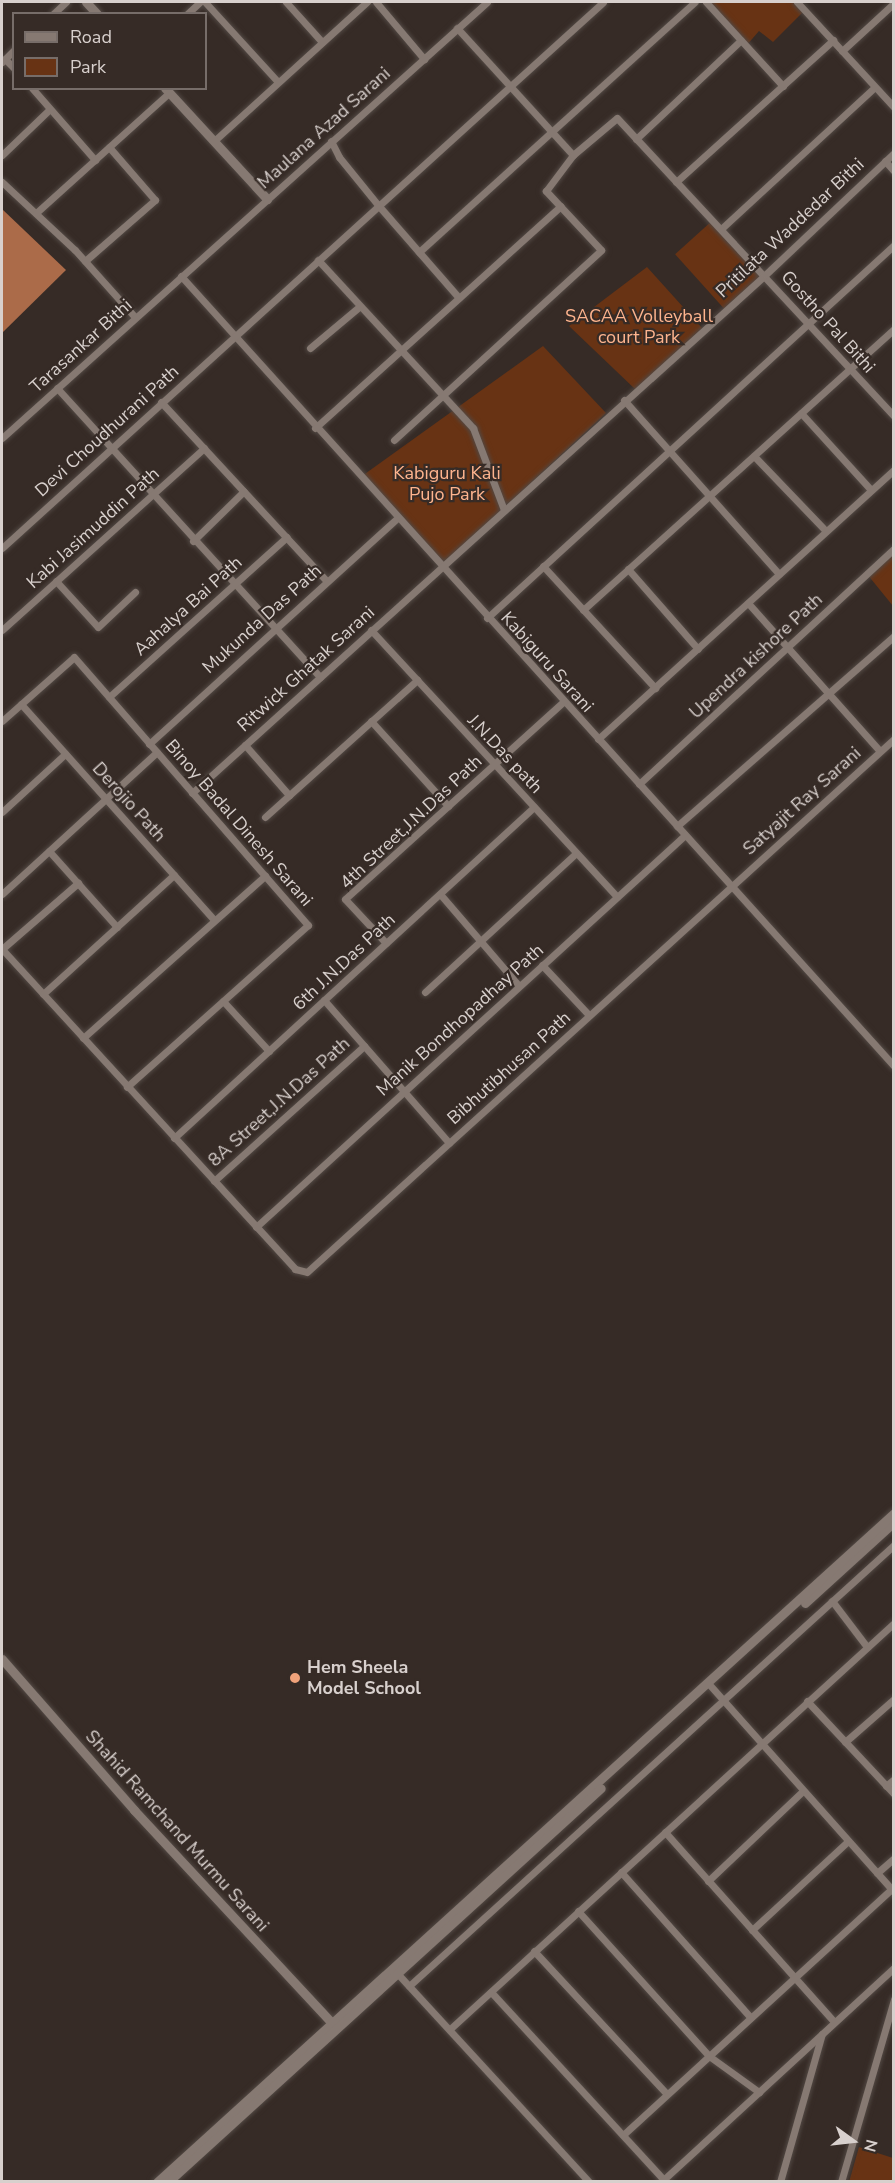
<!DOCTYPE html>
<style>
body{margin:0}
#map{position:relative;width:895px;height:2183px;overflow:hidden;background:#362b26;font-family:"Nunito Sans",sans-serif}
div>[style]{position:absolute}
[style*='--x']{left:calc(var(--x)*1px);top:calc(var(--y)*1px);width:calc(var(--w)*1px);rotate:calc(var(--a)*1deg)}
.green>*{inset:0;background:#683314;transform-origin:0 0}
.water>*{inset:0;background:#ab6b49}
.roads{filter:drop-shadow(0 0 2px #524944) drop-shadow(0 0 2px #524944)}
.street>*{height:7px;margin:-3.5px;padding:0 3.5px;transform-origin:3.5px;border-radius:3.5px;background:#867972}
.secondary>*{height:9px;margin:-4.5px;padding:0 4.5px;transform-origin:4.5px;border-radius:4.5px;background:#867972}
.dots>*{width:16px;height:16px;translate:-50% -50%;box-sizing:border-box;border:3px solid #362b26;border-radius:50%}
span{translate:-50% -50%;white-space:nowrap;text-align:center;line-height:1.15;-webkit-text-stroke:4.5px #362b26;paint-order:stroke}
.street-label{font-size:18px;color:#d8d0cd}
.park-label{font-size:18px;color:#feb48e}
.poi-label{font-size:18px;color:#d8d0cd;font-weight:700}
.left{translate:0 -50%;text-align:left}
.frame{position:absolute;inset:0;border:3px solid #d8d0cd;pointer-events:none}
.legend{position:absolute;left:12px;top:12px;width:195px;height:78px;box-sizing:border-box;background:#362b26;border:2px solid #776d69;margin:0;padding:8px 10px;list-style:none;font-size:18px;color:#d8d0cd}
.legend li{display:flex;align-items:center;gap:12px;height:30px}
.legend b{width:30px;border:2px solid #776d69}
.north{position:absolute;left:823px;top:2111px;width:60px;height:60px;-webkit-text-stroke:4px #362b26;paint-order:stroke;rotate:105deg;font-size:16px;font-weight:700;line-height:24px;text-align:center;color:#d8d0cd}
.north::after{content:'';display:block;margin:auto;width:21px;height:27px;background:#d8d0cd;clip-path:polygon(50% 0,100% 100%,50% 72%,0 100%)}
</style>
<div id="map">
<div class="green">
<i style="clip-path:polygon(708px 2px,795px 2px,803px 12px,773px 42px,759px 31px,746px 46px)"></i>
<i style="left:713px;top:220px;width:73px;height:51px;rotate:48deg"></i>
<i style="clip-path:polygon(647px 267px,702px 328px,636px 390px,569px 326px)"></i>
<i style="clip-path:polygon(543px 346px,606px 413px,440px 567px,362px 476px)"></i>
<i style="clip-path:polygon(893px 551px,893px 606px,867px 574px)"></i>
<i style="clip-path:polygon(859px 2147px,893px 2158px,893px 2181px,849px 2182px)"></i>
</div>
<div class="water">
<i style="clip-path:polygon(2px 209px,66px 270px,2px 333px)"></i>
</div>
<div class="roads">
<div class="street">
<i style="--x:205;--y:2;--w:108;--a:47.6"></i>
<i style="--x:286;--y:2;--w:54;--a:48"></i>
<i style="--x:376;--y:2;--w:75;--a:49.9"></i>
<i style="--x:706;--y:2;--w:114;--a:47.5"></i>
<i style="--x:797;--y:2;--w:143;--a:47.3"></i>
<i style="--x:53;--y:14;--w:18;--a:-43"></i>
<i style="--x:187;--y:14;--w:18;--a:-43"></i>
<i style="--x:457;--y:28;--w:172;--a:47.6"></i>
<i style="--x:842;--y:51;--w:71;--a:-42.7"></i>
<i style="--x:5;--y:59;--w:13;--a:45"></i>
<i style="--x:2;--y:62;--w:17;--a:-45"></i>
<i style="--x:32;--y:88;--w:96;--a:48.8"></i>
<i style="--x:636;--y:139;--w:144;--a:-43.3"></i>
<i style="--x:214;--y:141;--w:207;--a:-42.3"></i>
<i style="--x:331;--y:141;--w:18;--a:63"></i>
<i style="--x:339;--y:157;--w:62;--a:50.9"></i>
<i style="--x:378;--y:205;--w:123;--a:48.9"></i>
<i style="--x:2;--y:155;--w:66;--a:-43.8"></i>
<i style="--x:885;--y:161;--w:13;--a:48"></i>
<i style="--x:2;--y:182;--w:100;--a:43"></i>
<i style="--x:75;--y:250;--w:90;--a:48.2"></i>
<i style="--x:676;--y:182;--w:212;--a:-42.1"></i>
<i style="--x:36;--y:213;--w:179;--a:-42.1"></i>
<i style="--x:721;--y:229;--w:209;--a:-42.7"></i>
<i style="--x:419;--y:252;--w:372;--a:-42.2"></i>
<i style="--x:318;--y:260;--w:229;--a:47.3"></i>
<i style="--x:473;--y:428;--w:88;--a:69.3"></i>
<i style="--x:85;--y:261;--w:93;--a:-41.1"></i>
<i style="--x:155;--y:200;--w:70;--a:-131"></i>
<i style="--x:181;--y:276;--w:1064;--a:47.93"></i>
<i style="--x:310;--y:348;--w:65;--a:-40"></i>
<i style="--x:57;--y:388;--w:391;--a:47.7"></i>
<i style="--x:624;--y:400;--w:233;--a:48.3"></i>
<i style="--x:161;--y:402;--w:244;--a:47.2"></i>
<i style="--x:801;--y:413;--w:104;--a:47.7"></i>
<i style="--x:315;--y:428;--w:331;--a:-42.1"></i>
<i style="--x:2;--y:438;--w:652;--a:-41.95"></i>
<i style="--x:394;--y:440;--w:281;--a:-42.5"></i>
<i style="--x:601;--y:250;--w:81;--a:-133"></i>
<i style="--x:546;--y:191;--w:45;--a:-53.1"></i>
<i style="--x:573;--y:155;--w:57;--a:-40.1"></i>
<i style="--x:617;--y:118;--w:407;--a:47.1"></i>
<i style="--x:754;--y:456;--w:104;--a:46.2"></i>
<i style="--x:193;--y:541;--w:71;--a:-44.4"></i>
<i style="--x:2;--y:548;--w:812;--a:-42.25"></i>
<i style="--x:543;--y:566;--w:166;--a:47.4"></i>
<i style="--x:628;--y:569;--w:106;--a:48.8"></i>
<i style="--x:56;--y:581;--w:62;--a:47.6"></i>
<i style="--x:98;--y:627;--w:51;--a:-43.4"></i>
<i style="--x:748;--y:603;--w:198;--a:48.3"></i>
<i style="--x:583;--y:610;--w:419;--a:-42.1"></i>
<i style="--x:487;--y:618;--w:552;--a:-42.5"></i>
<i style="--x:2;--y:630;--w:272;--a:-42"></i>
<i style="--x:371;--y:630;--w:363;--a:47.3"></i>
<i style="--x:109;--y:697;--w:239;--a:-42"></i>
<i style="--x:21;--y:704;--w:290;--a:48.2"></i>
<i style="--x:2;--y:721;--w:96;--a:-41.6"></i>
<i style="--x:74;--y:657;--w:356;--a:48.9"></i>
<i style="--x:308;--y:925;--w:243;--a:138.2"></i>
<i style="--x:371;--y:721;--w:115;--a:47.8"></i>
<i style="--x:598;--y:739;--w:400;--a:-42.3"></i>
<i style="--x:149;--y:744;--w:334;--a:-42.3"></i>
<i style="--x:245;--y:745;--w:67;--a:48.7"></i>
<i style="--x:639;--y:784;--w:347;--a:-42.7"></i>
<i style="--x:192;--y:793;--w:772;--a:-42.11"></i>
<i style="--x:765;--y:275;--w:178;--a:-43.4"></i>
<i style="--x:2;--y:812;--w:86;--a:-42.6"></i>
<i style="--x:265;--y:817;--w:205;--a:-42"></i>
<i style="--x:677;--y:826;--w:288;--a:-41.2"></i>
<i style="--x:49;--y:851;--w:102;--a:48.2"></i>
<i style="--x:2;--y:894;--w:210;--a:-42.5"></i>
<i style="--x:440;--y:894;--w:121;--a:49.3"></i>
<i style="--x:386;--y:943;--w:60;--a:-133"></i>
<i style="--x:345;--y:899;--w:294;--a:-42.1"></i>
<i style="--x:2;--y:949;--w:434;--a:47.5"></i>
<i style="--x:295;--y:1269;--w:12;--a:14"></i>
<i style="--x:307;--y:1272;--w:793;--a:-42.24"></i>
<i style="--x:2;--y:949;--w:101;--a:-41"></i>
<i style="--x:542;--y:965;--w:69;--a:46.8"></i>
<i style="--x:425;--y:992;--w:205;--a:-42.6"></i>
<i style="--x:43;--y:994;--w:177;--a:-42.3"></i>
<i style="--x:324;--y:1000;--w:190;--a:48.8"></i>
<i style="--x:223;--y:1001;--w:68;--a:47.4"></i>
<i style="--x:83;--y:1038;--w:244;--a:-41.7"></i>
<i style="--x:174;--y:1138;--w:489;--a:-42.6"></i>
<i style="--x:214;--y:1181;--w:202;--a:-42"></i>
<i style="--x:256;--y:1227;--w:581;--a:-42.42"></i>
<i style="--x:832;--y:1601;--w:58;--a:52.7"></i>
<i style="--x:708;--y:1683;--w:280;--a:48.3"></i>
<i style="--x:807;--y:1701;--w:127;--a:46.9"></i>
<i style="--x:845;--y:1742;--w:65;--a:-41.3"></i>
<i style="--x:886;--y:1786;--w:11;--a:-41"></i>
<i style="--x:665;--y:1832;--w:254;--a:48.3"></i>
<i style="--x:621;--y:1872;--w:195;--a:48.3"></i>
<i style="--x:877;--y:1873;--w:23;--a:-41"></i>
<i style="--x:708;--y:1881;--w:131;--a:-43.5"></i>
<i style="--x:578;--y:1911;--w:195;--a:47.9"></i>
<i style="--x:709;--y:2056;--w:62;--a:35.8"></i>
<i style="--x:752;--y:1930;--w:131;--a:-42.8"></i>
<i style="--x:534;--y:1951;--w:195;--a:47.1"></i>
<i style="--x:396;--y:1972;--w:285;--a:47.4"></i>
<i style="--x:409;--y:1986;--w:656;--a:-42.28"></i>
<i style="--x:491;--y:1992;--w:258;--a:47.4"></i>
<i style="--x:450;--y:2029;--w:602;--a:-42.44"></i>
<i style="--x:623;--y:2135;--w:364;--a:-42.5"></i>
<i style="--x:661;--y:2182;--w:316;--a:-42.6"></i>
<i style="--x:780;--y:2182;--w:154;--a:-74.2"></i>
<i style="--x:841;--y:2182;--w:191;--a:-73.8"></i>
</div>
<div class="secondary">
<i style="--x:86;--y:2;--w:16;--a:47"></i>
<i style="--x:165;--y:88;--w:151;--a:47.4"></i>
<i style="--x:805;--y:1603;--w:120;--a:-42.3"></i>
<i style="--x:2;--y:1659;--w:201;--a:48.8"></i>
<i style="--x:134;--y:1810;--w:295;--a:47.1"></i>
<i style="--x:157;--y:2182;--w:995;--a:-42.23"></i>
<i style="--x:168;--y:2182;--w:585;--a:-42.3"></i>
</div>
</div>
<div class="dots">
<i style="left:295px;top:1678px;background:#f0a27a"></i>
</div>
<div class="street-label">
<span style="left:324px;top:128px;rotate:-42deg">Maulana Azad Sarani</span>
<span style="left:790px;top:228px;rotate:-43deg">Pritilata Waddedar Bithi</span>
<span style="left:828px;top:322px;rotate:48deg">Gostho Pal Bithi</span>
<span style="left:81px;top:346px;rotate:-42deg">Tarasankar Bithi</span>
<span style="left:107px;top:431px;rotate:-42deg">Devi Choudhurani Path</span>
<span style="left:93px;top:528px;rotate:-42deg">Kabi Jasimuddin Path</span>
<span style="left:188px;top:606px;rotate:-42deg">Aahalya Bai Path</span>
<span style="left:262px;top:619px;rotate:-42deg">Mukunda Das Path</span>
<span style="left:756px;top:656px;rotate:-43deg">Upendra kishore Path</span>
<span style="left:547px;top:662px;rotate:48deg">Kabiguru Sarani</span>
<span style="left:306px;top:669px;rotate:-42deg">Ritwick Ghatak Sarani</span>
<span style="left:505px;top:754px;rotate:47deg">J.N.Das path</span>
<span style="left:802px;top:801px;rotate:-42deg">Satyajit Ray Sarani</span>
<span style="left:129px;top:802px;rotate:48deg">Derojio Path</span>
<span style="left:411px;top:822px;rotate:-43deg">4th Street,J.N.Das Path</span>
<span style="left:239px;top:823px;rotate:49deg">Binoy Badal Dinesh Sarani</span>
<span style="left:344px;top:962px;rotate:-43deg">6th J.N.Das Path</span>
<span style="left:460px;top:1020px;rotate:-42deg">Manik Bondhopadhay Path</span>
<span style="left:509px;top:1068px;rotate:-42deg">Bibhutibhusan Path</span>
<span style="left:279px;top:1102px;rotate:-42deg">8A Street,J.N.Das Path</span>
<span style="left:177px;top:1831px;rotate:48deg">Shahid Ramchand Murmu Sarani</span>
</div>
<div class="park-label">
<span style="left:639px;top:327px">SACAA Volleyball<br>court Park</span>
<span style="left:447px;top:484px">Kabiguru Kali<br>Pujo Park</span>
</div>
<div class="poi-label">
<span class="left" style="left:307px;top:1678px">Hem Sheela<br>Model School</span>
</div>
<div class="frame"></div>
<ul class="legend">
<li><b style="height:8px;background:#867972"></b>Road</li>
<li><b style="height:16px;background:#683314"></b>Park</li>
</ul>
<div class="north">N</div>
</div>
